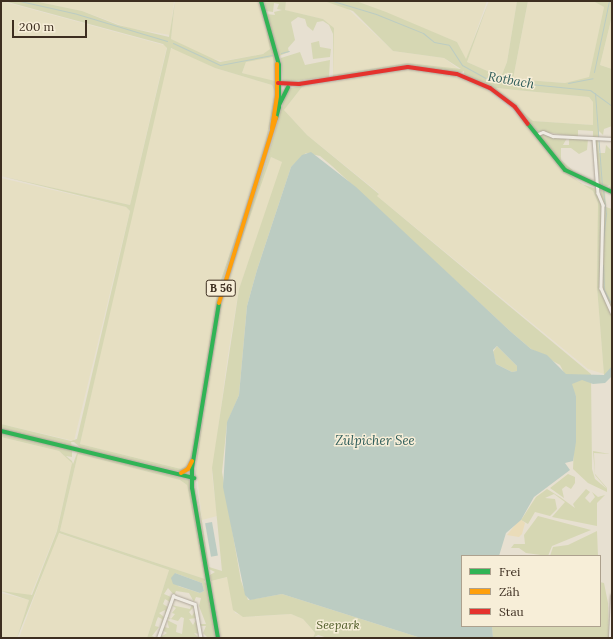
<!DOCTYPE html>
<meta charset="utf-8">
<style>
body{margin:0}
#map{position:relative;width:613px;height:639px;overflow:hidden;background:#e7e0d1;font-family:Lora,serif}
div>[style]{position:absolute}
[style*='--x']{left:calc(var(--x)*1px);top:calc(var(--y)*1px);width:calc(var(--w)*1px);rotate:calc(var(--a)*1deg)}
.farmland>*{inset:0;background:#e6dfc2}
.green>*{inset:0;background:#d6d7b3}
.sand>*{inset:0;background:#eadcb9}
.water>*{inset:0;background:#bcccc2;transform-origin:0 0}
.stream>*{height:1px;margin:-0.5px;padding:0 0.5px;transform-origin:0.5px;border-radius:0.5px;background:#bcccc2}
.roads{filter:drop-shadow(0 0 1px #ada599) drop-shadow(0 0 1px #ada599)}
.street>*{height:2.5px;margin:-1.25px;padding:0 1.25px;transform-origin:1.25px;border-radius:1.25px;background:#efebe3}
.fast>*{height:4px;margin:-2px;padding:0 2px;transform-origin:2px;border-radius:2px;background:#30b455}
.slow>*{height:4px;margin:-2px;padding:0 2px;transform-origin:2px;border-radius:2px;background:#ff9f0a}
.jam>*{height:4px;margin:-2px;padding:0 2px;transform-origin:2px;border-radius:2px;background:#e5322d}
span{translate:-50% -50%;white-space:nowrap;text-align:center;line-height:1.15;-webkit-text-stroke:3px #f7eed8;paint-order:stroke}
.shield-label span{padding:1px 3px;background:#f7eed8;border:1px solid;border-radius:3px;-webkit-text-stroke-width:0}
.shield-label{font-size:11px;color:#3d2e20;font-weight:700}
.park-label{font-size:12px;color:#4d5a26;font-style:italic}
.water-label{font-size:13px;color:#2f5d5a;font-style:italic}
.frame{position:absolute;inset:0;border:2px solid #3d2e20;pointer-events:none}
.legend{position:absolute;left:461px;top:555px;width:140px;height:72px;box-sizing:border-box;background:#f7eed8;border:1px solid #ada18e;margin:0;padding:5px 7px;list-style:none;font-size:12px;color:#3d2e20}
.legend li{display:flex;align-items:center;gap:8px;height:20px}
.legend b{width:20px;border:1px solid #ada18e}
.scale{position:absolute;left:12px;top:20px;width:75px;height:18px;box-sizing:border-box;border:2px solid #3d2e20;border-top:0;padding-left:5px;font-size:12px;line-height:14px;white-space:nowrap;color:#3d2e20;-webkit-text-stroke:3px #f7eed8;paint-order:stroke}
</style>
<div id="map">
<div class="farmland">
<i style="clip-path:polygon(1px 1px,167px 46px,130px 205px,1px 176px)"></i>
<i style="clip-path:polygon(34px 1px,174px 1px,170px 35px,129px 28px,82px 11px)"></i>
<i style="clip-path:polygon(175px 1px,258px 1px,271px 49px,263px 54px,223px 61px,209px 58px,171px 39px)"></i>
<i style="clip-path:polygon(286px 1px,324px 1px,347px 8px,393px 51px,444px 58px,461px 71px,407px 63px,333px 75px,333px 28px,323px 19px,284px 10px)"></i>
<i style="clip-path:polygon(356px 1px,487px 1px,466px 60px,457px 42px)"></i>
<i style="clip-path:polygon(489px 1px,517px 1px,507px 62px,501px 77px,467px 62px)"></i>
<i style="clip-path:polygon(528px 1px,593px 1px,604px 7px,589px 78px,566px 83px,513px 79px)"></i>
<i style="clip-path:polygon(612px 16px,612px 69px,600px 65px)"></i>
<i style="clip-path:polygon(169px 49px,175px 49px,215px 68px,272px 85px,275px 92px,263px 156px,220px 281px,192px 449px,188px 465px,181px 469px,80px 444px)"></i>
<i style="clip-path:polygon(273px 57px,275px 82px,242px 73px,246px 62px)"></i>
<i style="clip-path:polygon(410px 69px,447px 73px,486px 89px,522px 119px,561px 169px,593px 191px,599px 206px,597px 287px,604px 374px,588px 369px,377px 196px,379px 193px,307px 135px,284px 110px,302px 87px)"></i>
<i style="clip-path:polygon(496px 88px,589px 97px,593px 102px,593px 125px,533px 121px)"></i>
<i style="clip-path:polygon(271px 157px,283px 162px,239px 289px,228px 355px,212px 474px,217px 516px,202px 520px,196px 464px,219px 313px,233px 262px)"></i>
<i style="clip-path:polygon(1px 178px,126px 207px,130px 211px,74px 441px,1px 424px)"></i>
<i style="clip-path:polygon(1px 437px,59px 451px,72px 463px,57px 530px,30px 597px,1px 591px)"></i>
<i style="clip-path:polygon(78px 454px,180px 480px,187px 485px,205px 579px,60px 531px)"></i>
<i style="clip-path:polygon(58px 533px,169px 570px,147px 638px,19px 638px)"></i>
<i style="clip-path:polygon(228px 577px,235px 613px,246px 617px,291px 614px,303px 619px,311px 628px,315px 633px,313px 638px,221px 638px,211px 581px)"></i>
<i style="clip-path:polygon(1px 593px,29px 600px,17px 638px,1px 638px)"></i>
</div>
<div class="green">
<i style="clip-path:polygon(evenodd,4px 1px,34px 1px,82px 11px,118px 25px,169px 37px,175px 1px,171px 39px,220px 62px,263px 54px,270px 49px,260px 1px,275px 56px,277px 90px,260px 172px,221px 285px,193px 455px,189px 466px,182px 472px,82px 449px,74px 442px,71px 442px,72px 447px,1px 430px,1px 424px,71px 441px,77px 439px,130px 211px,126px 207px,1px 176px,130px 205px,167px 48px,163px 44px,4px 1px,171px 48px,215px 68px,272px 85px,275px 92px,263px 156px,218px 288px,192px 449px,188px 465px,181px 469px,80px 444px,171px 48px,4px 1px,273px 57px,275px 81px,242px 73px,246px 62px,273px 57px)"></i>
<i style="clip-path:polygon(evenodd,264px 1px,286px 1px,285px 10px,323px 19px,334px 28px,333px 75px,407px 63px,461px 69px,444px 58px,393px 51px,353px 11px,324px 1px,356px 1px,386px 12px,457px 42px,466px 59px,489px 1px,467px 62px,501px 77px,507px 62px,517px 1px,528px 1px,513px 79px,565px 83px,589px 77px,604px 7px,593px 1px,612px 1px,612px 16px,600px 65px,612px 69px,612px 126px,604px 129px,603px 135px,599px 131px,599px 137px,593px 137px,593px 131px,578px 130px,578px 137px,537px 131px,515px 106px,491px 88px,464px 75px,464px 71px,460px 73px,408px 66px,333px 77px,333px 34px,329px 25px,323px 21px,317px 22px,313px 31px,307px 26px,305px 19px,298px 17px,291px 22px,295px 40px,288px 48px,289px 52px,279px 56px,266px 14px,275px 15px,274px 12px,282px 10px,277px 9px,279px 4px,274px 3px,273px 12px,266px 11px,264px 1px,496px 88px,589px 97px,593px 102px,593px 125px,533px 121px,496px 88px)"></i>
<i style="clip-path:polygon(319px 41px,320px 47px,331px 49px,330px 57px,313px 59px,311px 43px)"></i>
<i style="clip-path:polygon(300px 52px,305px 65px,330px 60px,329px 77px,283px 82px,281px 58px)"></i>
<i style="clip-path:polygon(evenodd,327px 80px,302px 87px,284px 110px,307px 135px,379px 194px,377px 196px,591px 374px,592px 469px,595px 479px,607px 489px,595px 475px,593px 451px,610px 454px,594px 453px,595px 474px,607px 488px,607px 492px,588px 483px,573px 469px,576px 396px,560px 365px,531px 349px,510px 331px,332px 166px,320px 156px,306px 153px,291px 167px,257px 270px,247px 306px,239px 395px,227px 423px,222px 472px,241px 581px,248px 600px,282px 594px,421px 638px,328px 638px,318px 635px,313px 638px,315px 633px,311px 628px,303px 619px,291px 614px,243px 617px,233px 610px,227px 577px,211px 581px,219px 638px,210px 575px,215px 572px,209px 569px,206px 559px,195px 476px,222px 290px,268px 156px,287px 89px,327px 80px,271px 157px,282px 162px,239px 289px,212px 468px,222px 571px,209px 567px,196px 482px,197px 455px,224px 290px,271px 157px)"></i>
<i style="clip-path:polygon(544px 133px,567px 138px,563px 145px,569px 145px,569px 138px,588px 139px,587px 150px,579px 154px,571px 148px,561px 148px,561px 160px,584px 180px,563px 167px,540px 136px)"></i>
<i style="clip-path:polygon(595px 140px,598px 140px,599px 153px,605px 153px,606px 145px,611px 150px,612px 146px,612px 190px,609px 189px,610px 185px,605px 187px,600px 184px)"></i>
<i style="clip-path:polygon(554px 162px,581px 184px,597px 189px,602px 205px,600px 287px,612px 315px,612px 376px,604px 375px,597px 287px,598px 203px,593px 191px,566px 174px)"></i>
<i style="clip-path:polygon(601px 190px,605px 191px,606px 207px,612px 209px,612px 311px,602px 290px)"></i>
<i style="clip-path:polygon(497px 346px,517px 366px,517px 371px,512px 372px,496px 364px,493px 352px)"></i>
<i style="clip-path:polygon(evenodd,1px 432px,72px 450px,72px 457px,66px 456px,72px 461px,73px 464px,77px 453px,80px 451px,189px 480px,206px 579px,204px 582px,207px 584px,217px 638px,208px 638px,203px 633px,206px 626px,200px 626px,200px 624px,206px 624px,199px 606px,201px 598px,196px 597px,194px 602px,189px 593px,176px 591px,174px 595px,168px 588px,164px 594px,171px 597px,170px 602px,165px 599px,163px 604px,168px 607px,165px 615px,165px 610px,159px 613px,164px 617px,161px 625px,162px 619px,158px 617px,156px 622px,155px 626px,159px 627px,152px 636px,157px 638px,147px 638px,169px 570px,59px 533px,17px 638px,29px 600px,1px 591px,32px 595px,57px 531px,72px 463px,59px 451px,1px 437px,1px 432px,78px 454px,180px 480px,187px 485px,205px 579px,60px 531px,78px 454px,1px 432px,175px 573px,202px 583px,204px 591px,200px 593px,178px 586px,175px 573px)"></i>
<i style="clip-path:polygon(568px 474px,575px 477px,575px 483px,571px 489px,566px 486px,562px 489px,564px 498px,550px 488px)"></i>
<i style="clip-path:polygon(547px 489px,560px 497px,575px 508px,573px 504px,586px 489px,590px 492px,585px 498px,590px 503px,595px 497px,592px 492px,598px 497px,605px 495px,597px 503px,597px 526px,552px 517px,565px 502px,554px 494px,545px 498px,555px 499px,557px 509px,550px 516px,535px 512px,528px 524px,521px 520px,536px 497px)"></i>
<i style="clip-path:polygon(538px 516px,591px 530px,552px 546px,548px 556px,526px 553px,519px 548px,511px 548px,514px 544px,525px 544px,524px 535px)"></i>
<i style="clip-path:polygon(597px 531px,598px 556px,550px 556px,553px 547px,568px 545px)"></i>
<i style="clip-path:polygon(600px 582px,604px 583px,608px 603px,609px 638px,493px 638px,492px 626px,600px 626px)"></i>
<i style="clip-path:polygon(192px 604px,194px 607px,189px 612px,192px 616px,195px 611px,196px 618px,189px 619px,193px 625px,196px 620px,199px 634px,194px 633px,198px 637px,159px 638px,167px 633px,162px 630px,163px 627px,169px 628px,167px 620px,177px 625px,176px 632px,182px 634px,184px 618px,181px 617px,178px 621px,167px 618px,167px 616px,171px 619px,175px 614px,172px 613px,176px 608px,171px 605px,190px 609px)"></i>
</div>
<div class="sand">
<i style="clip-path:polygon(520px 519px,525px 523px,522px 534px,519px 537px,507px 535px)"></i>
</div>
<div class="water">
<i style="clip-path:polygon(evenodd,311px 152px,356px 187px,510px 331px,531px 349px,547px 355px,566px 374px,604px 375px,612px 366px,612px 376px,605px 383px,593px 384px,582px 380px,572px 384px,576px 396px,576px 442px,573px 461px,565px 463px,570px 470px,534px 497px,521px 520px,506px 533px,499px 556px,462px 556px,462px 626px,492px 626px,493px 638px,421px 638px,282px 594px,250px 600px,245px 595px,223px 487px,227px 422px,239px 395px,247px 306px,257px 270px,291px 167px,302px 155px,311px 152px,497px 346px,517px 366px,517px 371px,512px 372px,496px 364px,493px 350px,497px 346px)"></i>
<i style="left:212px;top:522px;width:34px;height:7px;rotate:80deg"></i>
<i style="clip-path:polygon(175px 573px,202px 583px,204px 591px,200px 593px,173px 584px,171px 578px)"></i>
</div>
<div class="stream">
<i style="--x:20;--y:1;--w:58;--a:12.8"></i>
<i style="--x:77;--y:14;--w:94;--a:16.7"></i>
<i style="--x:333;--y:1;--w:45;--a:16.8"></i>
<i style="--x:376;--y:14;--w:51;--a:22"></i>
<i style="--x:423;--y:33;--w:14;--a:39"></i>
<i style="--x:434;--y:42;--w:15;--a:11"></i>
<i style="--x:449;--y:45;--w:24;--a:57"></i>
<i style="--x:462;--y:65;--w:31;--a:29"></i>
<i style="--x:489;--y:80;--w:101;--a:5.7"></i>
<i style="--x:590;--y:90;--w:27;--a:36"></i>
<i style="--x:173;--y:43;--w:52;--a:25.1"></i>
<i style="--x:220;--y:65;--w:53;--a:-10.9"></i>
<i style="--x:281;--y:53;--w:8;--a:-14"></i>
<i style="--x:594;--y:72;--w:73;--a:-78.1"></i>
<i style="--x:568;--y:83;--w:25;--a:-11"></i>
<i style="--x:595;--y:93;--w:94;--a:85.7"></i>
<i style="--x:603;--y:190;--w:23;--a:83"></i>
<i style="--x:606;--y:213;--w:29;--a:96"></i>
<i style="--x:603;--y:265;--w:25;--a:88"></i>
<i style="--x:604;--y:290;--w:17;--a:62"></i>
</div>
<div class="roads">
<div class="street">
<i style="--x:538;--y:134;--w:5;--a:-22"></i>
<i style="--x:543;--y:132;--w:11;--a:22"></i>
<i style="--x:553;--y:136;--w:59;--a:2.9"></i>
<i style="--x:594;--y:139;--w:54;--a:85.8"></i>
<i style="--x:598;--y:193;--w:13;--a:67"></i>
<i style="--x:603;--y:205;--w:83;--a:91.4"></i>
<i style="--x:601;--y:288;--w:27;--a:66"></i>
<i style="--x:158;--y:638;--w:45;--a:-70.3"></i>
<i style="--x:173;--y:596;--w:23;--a:20"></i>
<i style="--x:195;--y:604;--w:35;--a:80"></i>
<i style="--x:610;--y:638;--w:42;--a:-87.3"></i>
</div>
<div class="fast">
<i style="--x:261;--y:1;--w:66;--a:74.3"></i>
<i style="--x:279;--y:65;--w:42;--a:90"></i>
<i style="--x:279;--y:107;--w:11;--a:105"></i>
<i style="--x:279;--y:105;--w:20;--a:-63"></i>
<i style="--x:528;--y:124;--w:59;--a:51.2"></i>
<i style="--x:565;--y:170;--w:52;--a:25.1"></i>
<i style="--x:1;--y:431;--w:199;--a:13.7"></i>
<i style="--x:218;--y:638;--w:152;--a:-99.8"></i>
<i style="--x:192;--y:488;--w:20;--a:-90"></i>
<i style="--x:192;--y:468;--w:167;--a:-80.7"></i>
</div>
<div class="slow">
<i style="--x:272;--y:128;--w:32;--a:-81"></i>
<i style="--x:277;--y:96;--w:32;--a:-90"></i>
<i style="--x:219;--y:303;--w:194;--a:-72.9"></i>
<i style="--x:181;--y:473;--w:8;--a:-30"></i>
<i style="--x:188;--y:469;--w:9;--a:-63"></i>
</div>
<div class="jam">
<i style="--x:278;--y:83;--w:21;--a:3"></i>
<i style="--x:299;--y:84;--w:110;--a:-8.9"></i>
<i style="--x:408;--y:67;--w:49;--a:8.1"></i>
<i style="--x:457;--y:74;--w:36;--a:23"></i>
<i style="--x:490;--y:88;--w:31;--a:37"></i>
<i style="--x:515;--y:107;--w:21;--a:53"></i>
</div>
</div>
<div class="shield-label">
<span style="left:221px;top:288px">B 56</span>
</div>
<div class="park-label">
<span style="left:338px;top:625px">Seepark</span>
</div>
<div class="water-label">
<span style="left:511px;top:81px;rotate:10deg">Rotbach</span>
<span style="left:375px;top:441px">Zülpicher See</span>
</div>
<div class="frame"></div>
<ul class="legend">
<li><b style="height:5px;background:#30b455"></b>Frei</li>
<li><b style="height:5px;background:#ff9f0a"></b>Zäh</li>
<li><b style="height:5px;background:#e5322d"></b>Stau</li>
</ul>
<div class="scale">200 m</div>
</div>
